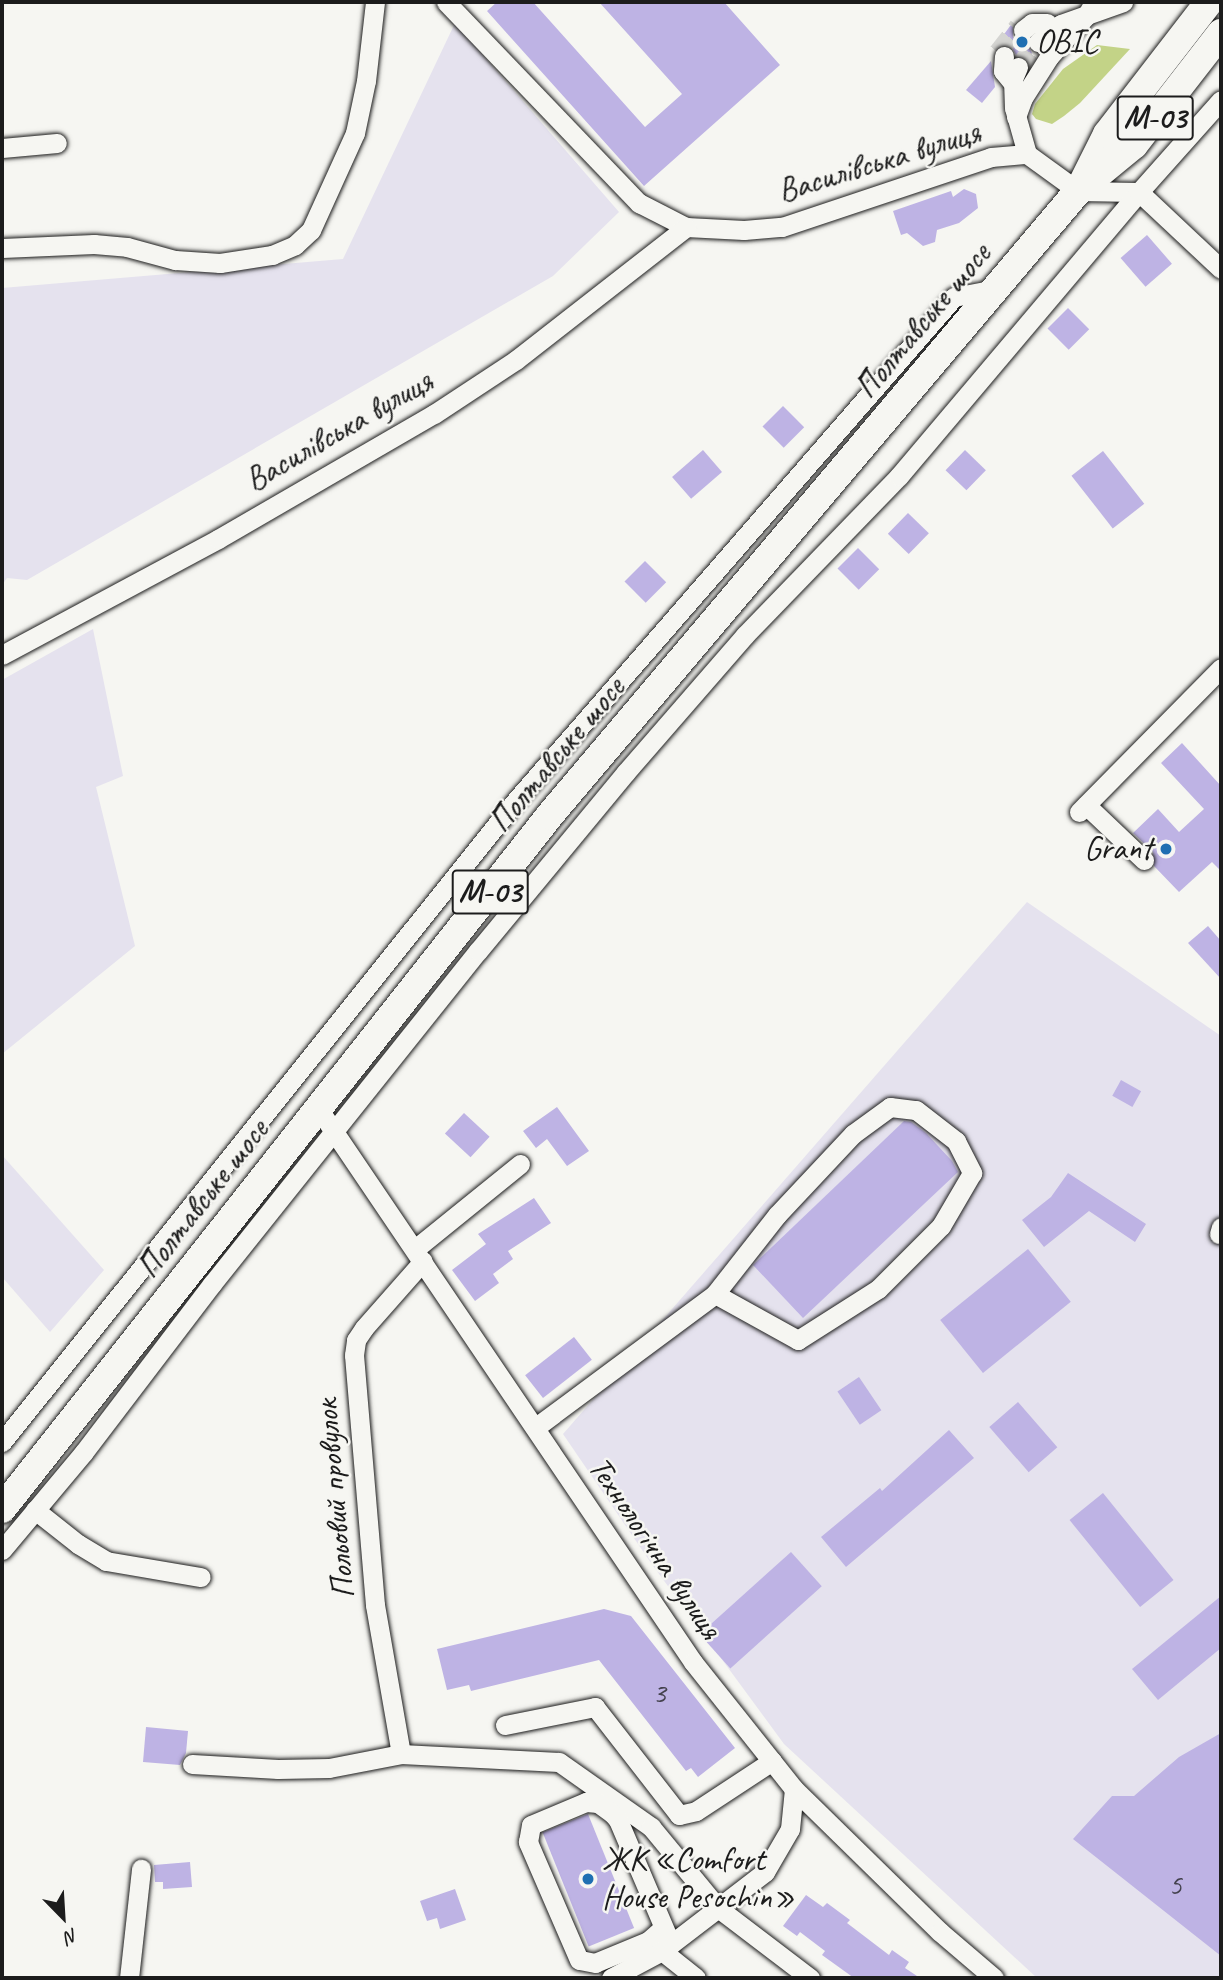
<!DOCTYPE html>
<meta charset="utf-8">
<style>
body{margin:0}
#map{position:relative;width:1223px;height:1980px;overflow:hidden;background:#f6f6f2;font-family:Caveat,sans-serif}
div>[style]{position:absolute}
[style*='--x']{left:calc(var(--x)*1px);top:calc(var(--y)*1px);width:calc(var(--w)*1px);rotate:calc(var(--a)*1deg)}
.built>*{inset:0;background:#e5e2ee}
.green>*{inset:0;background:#c3d387}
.building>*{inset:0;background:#beb3e4;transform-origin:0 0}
.minor-tunnel>*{height:19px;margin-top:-9.5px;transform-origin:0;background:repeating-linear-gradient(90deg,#d5d5d2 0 19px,transparent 0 29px)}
.roads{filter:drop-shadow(0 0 2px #1c1c1c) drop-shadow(0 0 2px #1c1c1c)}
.minor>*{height:19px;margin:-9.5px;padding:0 9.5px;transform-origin:9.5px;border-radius:9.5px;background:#f6f6f2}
.highway>*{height:28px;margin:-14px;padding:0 14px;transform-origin:14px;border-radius:14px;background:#f6f6f2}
.dots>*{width:19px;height:19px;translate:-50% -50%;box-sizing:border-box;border:4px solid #f6f6f2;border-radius:50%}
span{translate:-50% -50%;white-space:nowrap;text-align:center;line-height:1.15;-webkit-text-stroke:5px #f6f6f2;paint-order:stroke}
.number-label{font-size:30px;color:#44424e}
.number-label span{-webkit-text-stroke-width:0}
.shield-label span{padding:2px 5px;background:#f6f6f2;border:2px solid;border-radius:5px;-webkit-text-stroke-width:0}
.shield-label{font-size:32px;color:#1c1c1c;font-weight:700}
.poi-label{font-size:33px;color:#1c1c1c}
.left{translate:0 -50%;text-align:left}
.right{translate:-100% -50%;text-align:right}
.street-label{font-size:33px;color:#1c1c1c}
.frame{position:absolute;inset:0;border:4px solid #1c1c1c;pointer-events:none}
.north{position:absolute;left:28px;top:1882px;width:70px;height:70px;-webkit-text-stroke:5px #f6f6f2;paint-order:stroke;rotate:156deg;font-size:19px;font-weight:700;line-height:28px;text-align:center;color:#1c1c1c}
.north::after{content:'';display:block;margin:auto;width:24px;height:32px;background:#1c1c1c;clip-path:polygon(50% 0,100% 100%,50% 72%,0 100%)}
</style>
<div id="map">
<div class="built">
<i style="clip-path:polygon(455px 23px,619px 212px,553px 276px,27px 580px,7px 578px,2px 585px,2px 288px,343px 259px)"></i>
<i style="clip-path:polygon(93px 629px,123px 776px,96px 787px,135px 946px,2px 1054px,2px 680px)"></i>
<i style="clip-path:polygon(1027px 902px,1221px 1036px,1221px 1978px,1037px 1978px,784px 1744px,651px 1563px,563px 1434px)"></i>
<i style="clip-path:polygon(2px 1155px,104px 1270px,50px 1332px,2px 1277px)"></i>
</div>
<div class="green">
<i style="clip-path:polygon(1097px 45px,1130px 49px,1080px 103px,1064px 116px,1052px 124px,1036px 119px,1032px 114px,1035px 104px,1063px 69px)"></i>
</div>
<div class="building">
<i style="clip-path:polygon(497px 2px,533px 2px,645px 127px,682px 94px,599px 2px,724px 2px,780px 65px,644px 186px,487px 11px)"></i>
<i style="clip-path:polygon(1013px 22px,1013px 37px,1026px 42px,1032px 53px,1027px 59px,1016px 55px,1011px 46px,1005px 44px,994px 48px)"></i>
<i style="clip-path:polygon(991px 61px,995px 87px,982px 103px,966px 90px)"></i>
<i style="clip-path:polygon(964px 189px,976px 194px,978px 208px,959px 223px,937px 230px,935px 242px,923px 246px,907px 233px,901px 235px,893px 211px,951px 191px,953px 197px)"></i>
<i style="left:1147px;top:235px;width:38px;height:35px;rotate:49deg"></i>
<i style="left:1068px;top:308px;width:30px;height:29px;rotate:45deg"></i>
<i style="left:783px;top:406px;width:30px;height:29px;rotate:45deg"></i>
<i style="left:703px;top:450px;width:29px;height:41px;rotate:49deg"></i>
<i style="left:965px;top:450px;width:29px;height:28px;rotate:44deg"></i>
<i style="left:1103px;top:451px;width:67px;height:40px;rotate:52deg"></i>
<i style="left:908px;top:513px;width:29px;height:29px;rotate:44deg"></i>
<i style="left:858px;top:548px;width:30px;height:29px;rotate:45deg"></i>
<i style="left:645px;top:561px;width:30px;height:29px;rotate:45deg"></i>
<i style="clip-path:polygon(1182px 743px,1221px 786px,1221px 871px,1212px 862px,1179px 892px,1154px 866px,1153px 852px,1133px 833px,1158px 809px,1179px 832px,1204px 809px,1161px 763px)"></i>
<i style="clip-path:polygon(1208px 926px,1221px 941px,1221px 979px,1188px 943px)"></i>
<i style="left:1121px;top:1080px;width:23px;height:18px;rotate:29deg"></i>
<i style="clip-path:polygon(557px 1107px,589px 1151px,567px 1166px,547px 1139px,536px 1148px,523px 1131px)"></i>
<i style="left:464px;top:1113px;width:35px;height:28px;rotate:43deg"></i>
<i style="clip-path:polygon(904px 1121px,911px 1122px,926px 1133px,952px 1161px,958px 1172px,803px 1318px,753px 1265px)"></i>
<i style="clip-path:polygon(1068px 1173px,1146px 1224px,1135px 1242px,1089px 1211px,1044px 1247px,1022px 1220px,1051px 1197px)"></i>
<i style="clip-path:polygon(534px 1198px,551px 1223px,508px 1251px,513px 1259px,493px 1274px,499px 1283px,475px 1301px,452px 1270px,486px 1244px,478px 1234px)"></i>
<i style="left:1028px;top:1249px;width:68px;height:113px;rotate:51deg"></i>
<i style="left:574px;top:1337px;width:29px;height:62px;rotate:52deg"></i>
<i style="left:859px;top:1377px;width:40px;height:26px;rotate:56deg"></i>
<i style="left:1018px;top:1402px;width:60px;height:38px;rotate:49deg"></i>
<i style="clip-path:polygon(949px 1430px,974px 1458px,846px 1567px,821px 1537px,880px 1488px,882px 1491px)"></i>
<i style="left:1103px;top:1493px;width:112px;height:43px;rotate:51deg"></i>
<i style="left:791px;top:1552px;width:46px;height:123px;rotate:48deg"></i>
<i style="clip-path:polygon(1221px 1596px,1221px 1648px,1158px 1700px,1132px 1669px)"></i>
<i style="clip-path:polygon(604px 1609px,631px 1616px,735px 1748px,698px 1777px,691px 1768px,686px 1771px,599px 1660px,471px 1691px,469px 1685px,447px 1690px,437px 1649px)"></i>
<i style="clip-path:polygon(146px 1727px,188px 1731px,186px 1753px,180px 1765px,143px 1762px)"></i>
<i style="clip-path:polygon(1221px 1733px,1221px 1956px,1073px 1839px,1112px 1796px,1134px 1796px,1179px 1757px)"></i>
<i style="left:588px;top:1814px;width:123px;height:49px;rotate:68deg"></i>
<i style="clip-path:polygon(190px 1862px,192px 1887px,163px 1889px,163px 1882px,155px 1882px,154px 1865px)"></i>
<i style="clip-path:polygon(455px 1889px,466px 1920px,440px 1929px,437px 1918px,427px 1921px,420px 1901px)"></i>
<i style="clip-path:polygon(806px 1895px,823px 1907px,827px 1903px,850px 1920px,847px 1923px,889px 1955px,892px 1950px,909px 1962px,905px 1968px,920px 1978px,854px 1978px,822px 1955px,825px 1951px,800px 1932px,797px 1936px,783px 1926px)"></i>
</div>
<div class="minor-tunnel">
<i style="--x:998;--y:52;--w:33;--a:-52"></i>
<i style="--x:1018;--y:67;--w:32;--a:-51"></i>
</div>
<div class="roads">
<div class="minor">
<i style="--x:446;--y:2;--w:279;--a:46.2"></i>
<i style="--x:639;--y:203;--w:53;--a:27.1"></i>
<i style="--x:686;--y:227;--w:58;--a:3"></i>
<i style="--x:744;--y:230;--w:38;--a:-5"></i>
<i style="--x:782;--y:227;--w:220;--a:-18.5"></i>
<i style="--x:991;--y:157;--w:36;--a:-5"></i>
<i style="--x:1027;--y:154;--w:63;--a:36"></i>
<i style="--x:1078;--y:191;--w:61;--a:0.9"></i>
<i style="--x:1023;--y:30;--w:11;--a:-38"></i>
<i style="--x:1032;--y:23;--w:15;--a:0"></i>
<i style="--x:1038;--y:42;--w:29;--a:-38"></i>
<i style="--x:1061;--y:24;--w:66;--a:-19.5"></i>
<i style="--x:1004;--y:56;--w:15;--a:94"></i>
<i style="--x:1003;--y:71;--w:13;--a:51"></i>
<i style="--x:1018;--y:67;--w:13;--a:113"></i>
<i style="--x:1013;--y:79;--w:29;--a:88"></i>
<i style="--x:1014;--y:108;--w:48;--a:74.2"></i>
<i style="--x:1016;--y:117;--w:20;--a:-70"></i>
<i style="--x:1023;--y:98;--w:49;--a:-57.6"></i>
<i style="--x:1049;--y:57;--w:55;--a:-47.9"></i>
<i style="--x:1086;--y:16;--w:16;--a:-60"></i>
<i style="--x:2;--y:148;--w:55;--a:-5.2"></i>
<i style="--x:1139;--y:192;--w:112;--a:43.2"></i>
<i style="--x:2;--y:248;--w:92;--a:-2.5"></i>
<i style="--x:94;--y:244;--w:33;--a:5"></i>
<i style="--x:127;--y:247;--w:50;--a:15.2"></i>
<i style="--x:175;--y:260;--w:45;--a:3.8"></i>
<i style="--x:220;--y:263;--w:53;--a:-8.7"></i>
<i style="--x:272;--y:255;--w:25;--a:-23"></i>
<i style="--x:295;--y:245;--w:22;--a:-43"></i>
<i style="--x:311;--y:230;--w:107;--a:-65.6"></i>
<i style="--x:355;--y:133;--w:53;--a:-78.1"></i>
<i style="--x:366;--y:81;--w:80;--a:-83.5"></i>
<i style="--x:2;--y:655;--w:245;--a:-28.2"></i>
<i style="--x:218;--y:539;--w:250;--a:-30.1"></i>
<i style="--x:434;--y:414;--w:98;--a:-33.4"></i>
<i style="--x:516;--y:360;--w:216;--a:-38"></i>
<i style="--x:1086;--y:805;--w:80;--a:43.5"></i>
<i style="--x:1079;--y:812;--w:202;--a:-45.4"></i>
<i style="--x:318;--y:1108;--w:669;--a:55.91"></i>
<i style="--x:693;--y:1662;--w:162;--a:51.5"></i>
<i style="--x:794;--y:1789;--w:204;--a:44.4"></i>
<i style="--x:940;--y:1932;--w:71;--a:40.4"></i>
<i style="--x:1219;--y:1234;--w:7;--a:-74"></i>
<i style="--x:415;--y:1249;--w:135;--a:-39"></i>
<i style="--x:536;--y:1427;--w:223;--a:-36.6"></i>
<i style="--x:715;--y:1294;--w:100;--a:-51.9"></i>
<i style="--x:777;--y:1215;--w:111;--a:-46.8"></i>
<i style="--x:853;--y:1134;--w:46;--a:-36.1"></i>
<i style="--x:890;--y:1107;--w:26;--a:7"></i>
<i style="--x:916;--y:1110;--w:51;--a:37.8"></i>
<i style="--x:956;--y:1141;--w:36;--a:63"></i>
<i style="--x:972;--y:1173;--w:61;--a:120.3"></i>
<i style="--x:941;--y:1226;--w:89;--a:135"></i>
<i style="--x:878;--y:1289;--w:95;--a:147.5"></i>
<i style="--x:798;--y:1340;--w:95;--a:-151"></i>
<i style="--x:2;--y:1442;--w:825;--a:-51.3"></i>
<i style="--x:518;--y:798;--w:664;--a:-48.97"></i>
<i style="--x:954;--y:297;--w:43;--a:-10.8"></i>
<i style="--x:35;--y:1510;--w:55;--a:38.3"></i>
<i style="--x:78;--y:1544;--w:33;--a:31"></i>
<i style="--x:106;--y:1561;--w:96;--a:9.6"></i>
<i style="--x:2;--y:1550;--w:128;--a:-50.1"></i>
<i style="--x:84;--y:1452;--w:211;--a:-52.7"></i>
<i style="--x:212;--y:1284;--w:426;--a:-51.4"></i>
<i style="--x:478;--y:951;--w:232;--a:-50.4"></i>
<i style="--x:626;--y:772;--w:181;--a:-49"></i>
<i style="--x:745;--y:635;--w:221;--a:-45.9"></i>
<i style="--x:899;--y:476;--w:372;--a:-49.8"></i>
<i style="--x:1139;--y:192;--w:123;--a:-48.3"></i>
<i style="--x:505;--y:1725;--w:92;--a:-11.3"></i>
<i style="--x:595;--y:1707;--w:137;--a:52.1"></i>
<i style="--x:679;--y:1815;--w:17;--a:-13"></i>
<i style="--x:696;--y:1811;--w:91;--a:-33.3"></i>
<i style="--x:401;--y:1754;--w:151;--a:-99.9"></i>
<i style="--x:375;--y:1605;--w:251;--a:-94.8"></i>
<i style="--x:354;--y:1355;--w:15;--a:-82"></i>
<i style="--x:356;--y:1340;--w:14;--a:-56"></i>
<i style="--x:364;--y:1328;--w:89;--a:-48.6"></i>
<i style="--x:192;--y:1764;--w:86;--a:3.3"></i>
<i style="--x:278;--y:1769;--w:51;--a:-1.1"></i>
<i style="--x:329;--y:1768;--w:73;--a:-11"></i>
<i style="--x:401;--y:1754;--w:158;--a:2.9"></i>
<i style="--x:559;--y:1762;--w:113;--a:35.2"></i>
<i style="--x:651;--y:1827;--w:105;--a:50.4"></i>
<i style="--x:718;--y:1908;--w:116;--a:37.3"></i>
<i style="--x:663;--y:1928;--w:20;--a:139"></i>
<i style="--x:648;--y:1941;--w:57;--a:157.5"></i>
<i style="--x:595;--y:1963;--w:16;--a:-169"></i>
<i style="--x:579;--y:1960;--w:129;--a:-113.4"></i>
<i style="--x:528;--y:1842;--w:17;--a:-80"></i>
<i style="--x:531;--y:1825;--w:60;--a:-22.7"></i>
<i style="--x:586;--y:1802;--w:12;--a:5"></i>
<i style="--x:598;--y:1803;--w:17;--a:36"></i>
<i style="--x:612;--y:1813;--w:9;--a:49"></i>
<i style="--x:618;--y:1820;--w:135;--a:66.9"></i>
<i style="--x:662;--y:1951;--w:43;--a:38.5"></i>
<i style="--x:129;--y:1978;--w:110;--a:-83.7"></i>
<i style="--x:611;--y:1978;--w:58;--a:-27.9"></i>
<i style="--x:662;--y:1951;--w:130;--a:-37.5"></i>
<i style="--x:765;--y:1872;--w:50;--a:-59.8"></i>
<i style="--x:790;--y:1829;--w:40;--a:-84.3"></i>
</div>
<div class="highway">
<i style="--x:1083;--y:182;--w:54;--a:-63.4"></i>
<i style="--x:1107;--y:134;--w:167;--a:-52.3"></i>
<i style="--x:2;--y:1509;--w:884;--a:-51.7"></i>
<i style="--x:550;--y:815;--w:817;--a:-49.76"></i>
<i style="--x:1078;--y:191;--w:72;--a:-39.4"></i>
<i style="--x:1134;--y:145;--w:142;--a:-52.2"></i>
</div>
</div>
<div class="dots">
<i style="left:1022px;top:42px;background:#1f6fb2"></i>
<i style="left:1166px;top:849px;background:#1f6fb2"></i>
<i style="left:588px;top:1879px;background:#1f6fb2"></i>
</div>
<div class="number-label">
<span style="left:659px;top:1692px">3</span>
<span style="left:1175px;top:1884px">5</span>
</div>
<div class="shield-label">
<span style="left:1155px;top:118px">М-03</span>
<span style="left:490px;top:892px">М-03</span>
</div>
<div class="poi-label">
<span class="left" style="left:1036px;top:42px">ОВІС</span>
<span class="right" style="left:1152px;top:849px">Grant</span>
<span class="left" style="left:602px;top:1879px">ЖК «Comfort<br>House Pesochin»</span>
</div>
<div class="street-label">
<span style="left:879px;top:162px;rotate:-17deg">Василівська вулиця</span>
<span style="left:923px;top:321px;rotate:-50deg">Полтавське шосе</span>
<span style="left:339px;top:431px;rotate:-30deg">Василівська вулиця</span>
<span style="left:557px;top:755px;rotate:-50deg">Полтавське шосе</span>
<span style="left:203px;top:1199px;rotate:-52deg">Полтавське шосе</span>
<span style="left:335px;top:1499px;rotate:-95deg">Польовий провулок</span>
<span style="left:655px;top:1548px;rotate:56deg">Технологічна вулиця</span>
</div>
<div class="frame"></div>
<div class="north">N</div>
</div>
